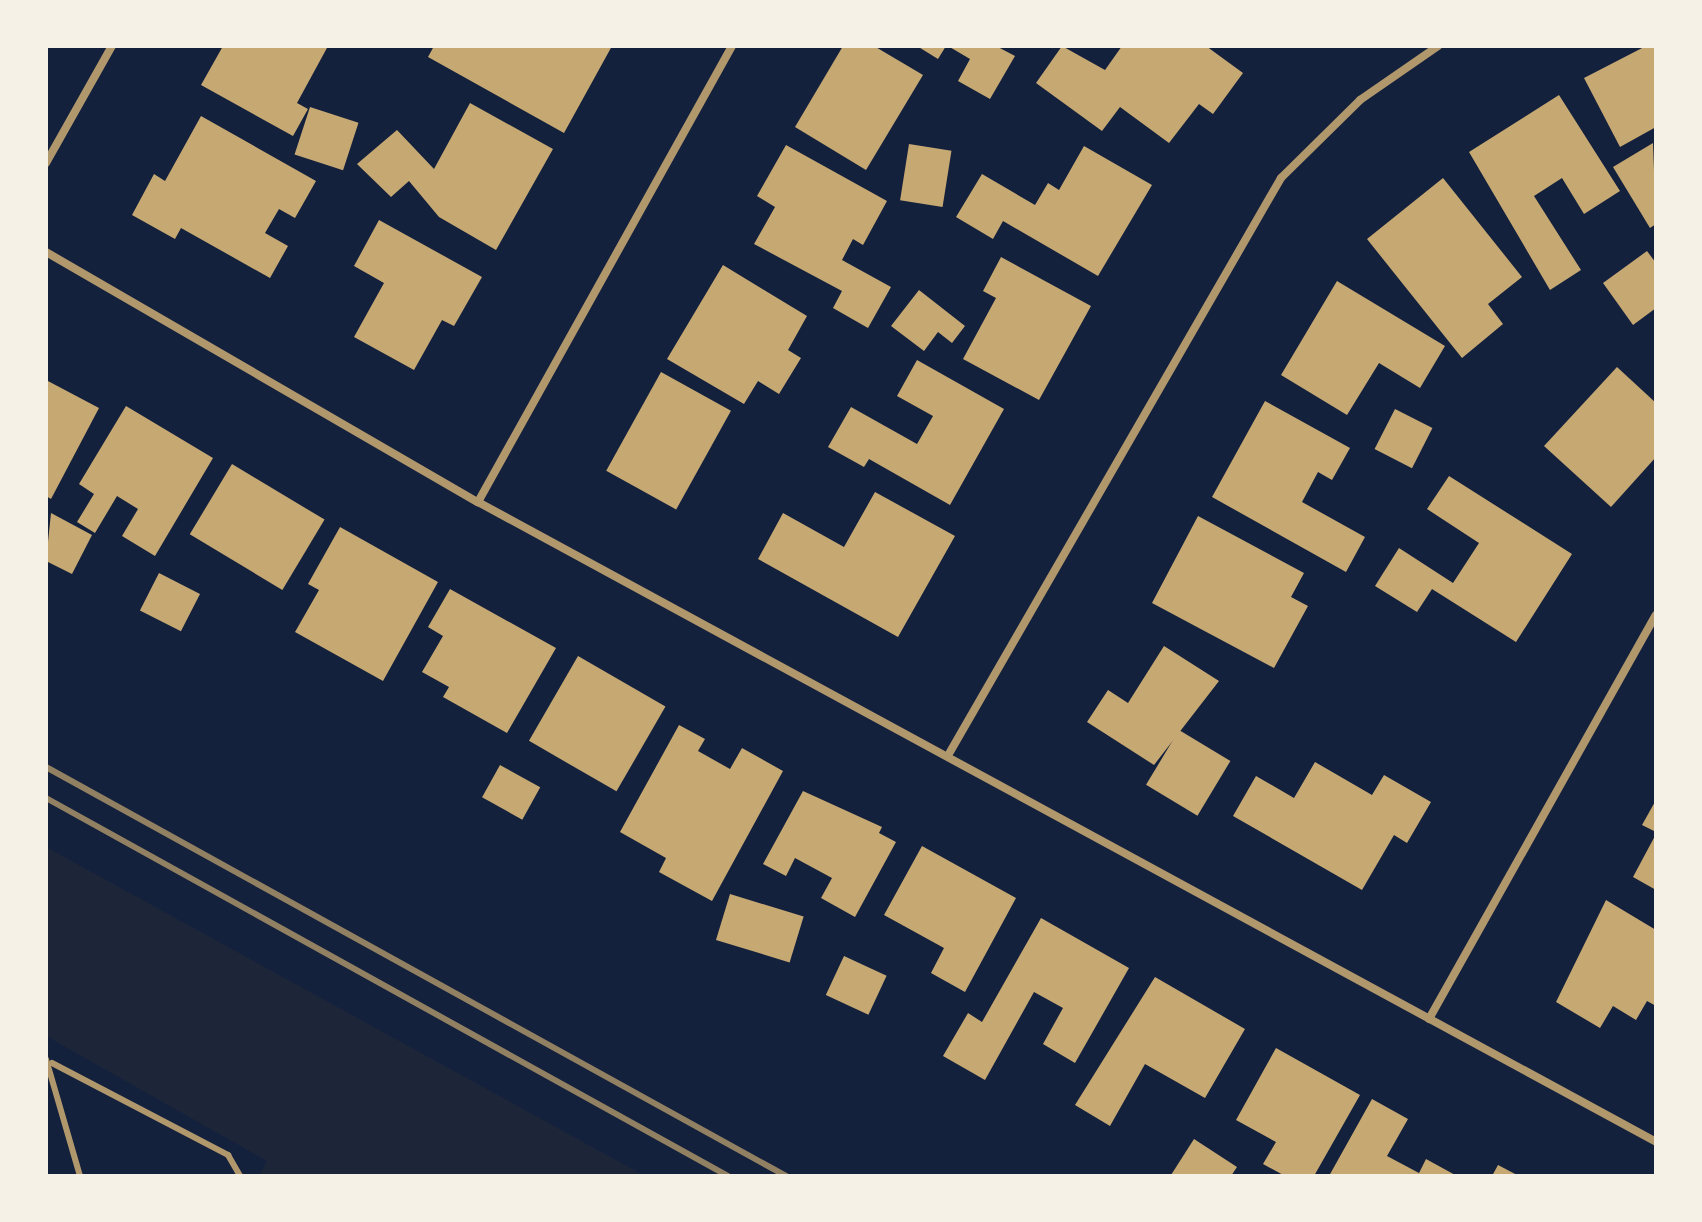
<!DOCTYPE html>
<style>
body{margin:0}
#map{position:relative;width:1702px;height:1222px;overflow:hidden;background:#14213d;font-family:Bitter,serif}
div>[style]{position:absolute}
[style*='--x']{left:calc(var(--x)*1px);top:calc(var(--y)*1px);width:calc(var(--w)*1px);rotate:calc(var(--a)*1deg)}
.green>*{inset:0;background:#1d2539}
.building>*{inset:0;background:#c6a872;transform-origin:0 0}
.service>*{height:6px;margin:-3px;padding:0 3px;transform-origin:3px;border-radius:3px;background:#b1986c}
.minor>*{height:8px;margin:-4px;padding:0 4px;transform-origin:4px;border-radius:4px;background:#b1986c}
.rail>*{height:6px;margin:-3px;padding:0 3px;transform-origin:3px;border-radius:3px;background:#918062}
span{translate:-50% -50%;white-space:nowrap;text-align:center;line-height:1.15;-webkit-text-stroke:7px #f6f1e7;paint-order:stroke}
.frame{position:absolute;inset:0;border:48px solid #f6f1e7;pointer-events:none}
</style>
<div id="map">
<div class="green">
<i style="clip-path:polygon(46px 847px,645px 1176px,259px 1176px,267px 1161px,46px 1036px)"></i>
</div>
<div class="building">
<i style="clip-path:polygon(223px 46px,328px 46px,297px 103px,308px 109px,293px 136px,201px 85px)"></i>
<i style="clip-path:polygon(434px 46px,499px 48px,612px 46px,564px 133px,428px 57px)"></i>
<i style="clip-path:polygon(843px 46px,874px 46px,923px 75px,866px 170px,795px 127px)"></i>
<i style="clip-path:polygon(917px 46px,946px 46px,938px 59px)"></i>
<i style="clip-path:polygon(948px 46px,996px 46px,1015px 56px,990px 99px,958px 81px,970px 59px)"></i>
<i style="clip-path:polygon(1062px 46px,1105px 70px,1122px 46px,1206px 46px,1243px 73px,1213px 114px,1199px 104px,1169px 143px,1120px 107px,1102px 131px,1036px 83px)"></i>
<i style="clip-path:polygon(1646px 46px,1656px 46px,1656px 127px,1620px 147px,1584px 78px)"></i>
<i style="clip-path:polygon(1559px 95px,1620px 191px,1584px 214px,1562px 178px,1534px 196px,1581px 270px,1550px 290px,1469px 152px)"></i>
<i style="clip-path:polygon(470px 103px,553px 149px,496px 250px,439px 217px,409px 181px,391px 197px,357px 164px,397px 130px,434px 169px)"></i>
<i style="left:310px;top:107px;width:51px;height:50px;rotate:18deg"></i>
<i style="clip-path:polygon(201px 116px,316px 181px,295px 218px,279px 209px,265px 233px,288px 246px,270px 278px,181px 228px,175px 239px,132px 215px,154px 174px,165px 181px)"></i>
<i style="clip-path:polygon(1653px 143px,1656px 224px,1650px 228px,1613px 167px)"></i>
<i style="left:909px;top:144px;width:43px;height:57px;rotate:9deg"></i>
<i style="clip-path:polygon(786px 145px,887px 201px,863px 245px,853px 239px,842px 260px,891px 287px,868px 328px,833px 308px,842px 291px,754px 244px,775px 207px,757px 196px)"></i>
<i style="clip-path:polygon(1084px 146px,1152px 185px,1098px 276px,1003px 221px,993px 239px,956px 217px,982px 174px,1035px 205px,1048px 183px,1059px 190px)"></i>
<i style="clip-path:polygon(1443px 178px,1522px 277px,1488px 304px,1503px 324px,1462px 358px,1367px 239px)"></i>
<i style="clip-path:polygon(379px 220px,482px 277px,454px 326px,442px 320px,414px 370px,354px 337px,384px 283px,354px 266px)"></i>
<i style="clip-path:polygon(1647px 251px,1656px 263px,1656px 308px,1633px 325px,1603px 283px)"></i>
<i style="clip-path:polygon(1001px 257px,1091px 306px,1039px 400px,963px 359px,996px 298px,983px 291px)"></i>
<i style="clip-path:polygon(723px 265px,807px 316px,788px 350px,801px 358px,779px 394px,758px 381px,744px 404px,667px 359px)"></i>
<i style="clip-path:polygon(1337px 281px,1445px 346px,1420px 388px,1379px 363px,1347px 415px,1281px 375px)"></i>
<i style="clip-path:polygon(919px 290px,965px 326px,952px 343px,938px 332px,924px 351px,891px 326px)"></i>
<i style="clip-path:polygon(917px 360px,1004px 409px,950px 505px,869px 459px,864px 467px,828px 447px,851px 407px,917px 444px,933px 416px,897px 396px)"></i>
<i style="clip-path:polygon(1617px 367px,1656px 403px,1656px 457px,1611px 507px,1544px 446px)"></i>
<i style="left:661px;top:372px;width:80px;height:113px;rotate:29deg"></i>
<i style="clip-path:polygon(46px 380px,99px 408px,51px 499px,46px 496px)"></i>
<i style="clip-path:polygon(1265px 401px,1350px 448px,1332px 480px,1318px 472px,1302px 502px,1365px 537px,1346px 572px,1212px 497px)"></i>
<i style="clip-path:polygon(126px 406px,213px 458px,155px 556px,122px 536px,138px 509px,117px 496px,95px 533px,77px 522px,94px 494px,79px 484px)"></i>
<i style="left:1395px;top:409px;width:42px;height:45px;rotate:27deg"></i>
<i style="left:232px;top:464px;width:108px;height:82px;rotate:31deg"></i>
<i style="clip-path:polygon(1449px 476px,1572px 554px,1516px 642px,1432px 589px,1417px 612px,1375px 586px,1399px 548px,1453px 583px,1479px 543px,1427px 509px)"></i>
<i style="clip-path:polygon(875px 492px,955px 536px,898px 637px,758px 559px,783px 513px,844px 547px)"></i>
<i style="clip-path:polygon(51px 513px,92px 535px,72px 574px,46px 561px)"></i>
<i style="clip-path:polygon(1198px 516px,1304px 573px,1291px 597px,1308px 606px,1274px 668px,1152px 603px)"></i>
<i style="clip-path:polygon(340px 527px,438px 582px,383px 681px,295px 632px,319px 590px,308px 584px)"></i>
<i style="left:159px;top:573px;width:46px;height:42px;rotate:27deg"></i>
<i style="clip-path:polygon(450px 589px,556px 648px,507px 733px,443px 697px,449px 687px,422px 672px,443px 636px,428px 627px)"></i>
<i style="clip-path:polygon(1164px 646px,1219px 681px,1154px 765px,1087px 722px,1108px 690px,1128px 703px)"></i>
<i style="left:578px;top:656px;width:101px;height:98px;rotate:30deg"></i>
<i style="clip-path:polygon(679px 725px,705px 739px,698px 751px,730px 769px,742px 748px,783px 771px,712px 901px,659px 872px,666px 858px,620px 832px)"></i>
<i style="left:1179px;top:730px;width:60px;height:64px;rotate:31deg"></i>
<i style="clip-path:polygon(1315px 762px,1372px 795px,1384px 775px,1431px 802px,1407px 843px,1394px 835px,1362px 890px,1233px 816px,1256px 776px,1294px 798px)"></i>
<i style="left:500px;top:765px;width:46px;height:37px;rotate:29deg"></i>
<i style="clip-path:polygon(803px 791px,882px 827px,879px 833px,896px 842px,855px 917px,821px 898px,832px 878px,795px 858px,786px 876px,763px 864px)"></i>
<i style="clip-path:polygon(1656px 800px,1656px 832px,1642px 825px)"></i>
<i style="clip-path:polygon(1656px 834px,1656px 890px,1633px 877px)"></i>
<i style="clip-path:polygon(922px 846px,1016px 898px,965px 992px,931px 973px,944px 948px,884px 915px)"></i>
<i style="left:730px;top:894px;width:77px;height:48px;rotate:17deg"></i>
<i style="clip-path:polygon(1606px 900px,1656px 930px,1656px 1006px,1647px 1001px,1636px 1020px,1613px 1006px,1600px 1028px,1556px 1002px)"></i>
<i style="clip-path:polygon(1041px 918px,1129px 968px,1075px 1063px,1043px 1044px,1063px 1008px,1034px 992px,985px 1080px,943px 1056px,968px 1013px,982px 1022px)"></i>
<i style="left:844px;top:956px;width:47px;height:43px;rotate:25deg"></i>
<i style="clip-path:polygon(1155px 977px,1245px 1029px,1205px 1098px,1145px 1064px,1110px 1126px,1075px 1105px)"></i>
<i style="clip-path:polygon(1276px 1048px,1360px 1095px,1314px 1176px,1285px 1176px,1263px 1164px,1276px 1142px,1236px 1120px)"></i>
<i style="clip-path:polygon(1372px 1099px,1408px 1119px,1387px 1156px,1419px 1173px,1426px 1159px,1457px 1176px,1329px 1176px)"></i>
<i style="clip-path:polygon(1194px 1139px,1237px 1167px,1231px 1176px,1171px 1175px)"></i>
<i style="clip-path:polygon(1498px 1165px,1519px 1176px,1492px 1176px)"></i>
</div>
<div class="service">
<i style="--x:46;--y:1059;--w:122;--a:73.8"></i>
<i style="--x:52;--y:1063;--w:199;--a:27.6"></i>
<i style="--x:228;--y:1155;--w:24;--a:60"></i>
</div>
<div class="minor">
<i style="--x:46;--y:163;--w:134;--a:-60.6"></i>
<i style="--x:46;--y:252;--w:499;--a:30.1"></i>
<i style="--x:478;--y:502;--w:1341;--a:28.51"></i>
<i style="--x:478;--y:502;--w:522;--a:-60.88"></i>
<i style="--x:950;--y:752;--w:663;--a:-60.03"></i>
<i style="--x:1281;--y:178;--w:111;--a:-44.6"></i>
<i style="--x:1360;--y:100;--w:95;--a:-34.7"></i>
<i style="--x:1429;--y:1019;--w:463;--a:-60.7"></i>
</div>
<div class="rail">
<i style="--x:46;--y:767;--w:846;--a:28.93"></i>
<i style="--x:46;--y:798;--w:780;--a:29"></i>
</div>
<div class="frame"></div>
</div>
